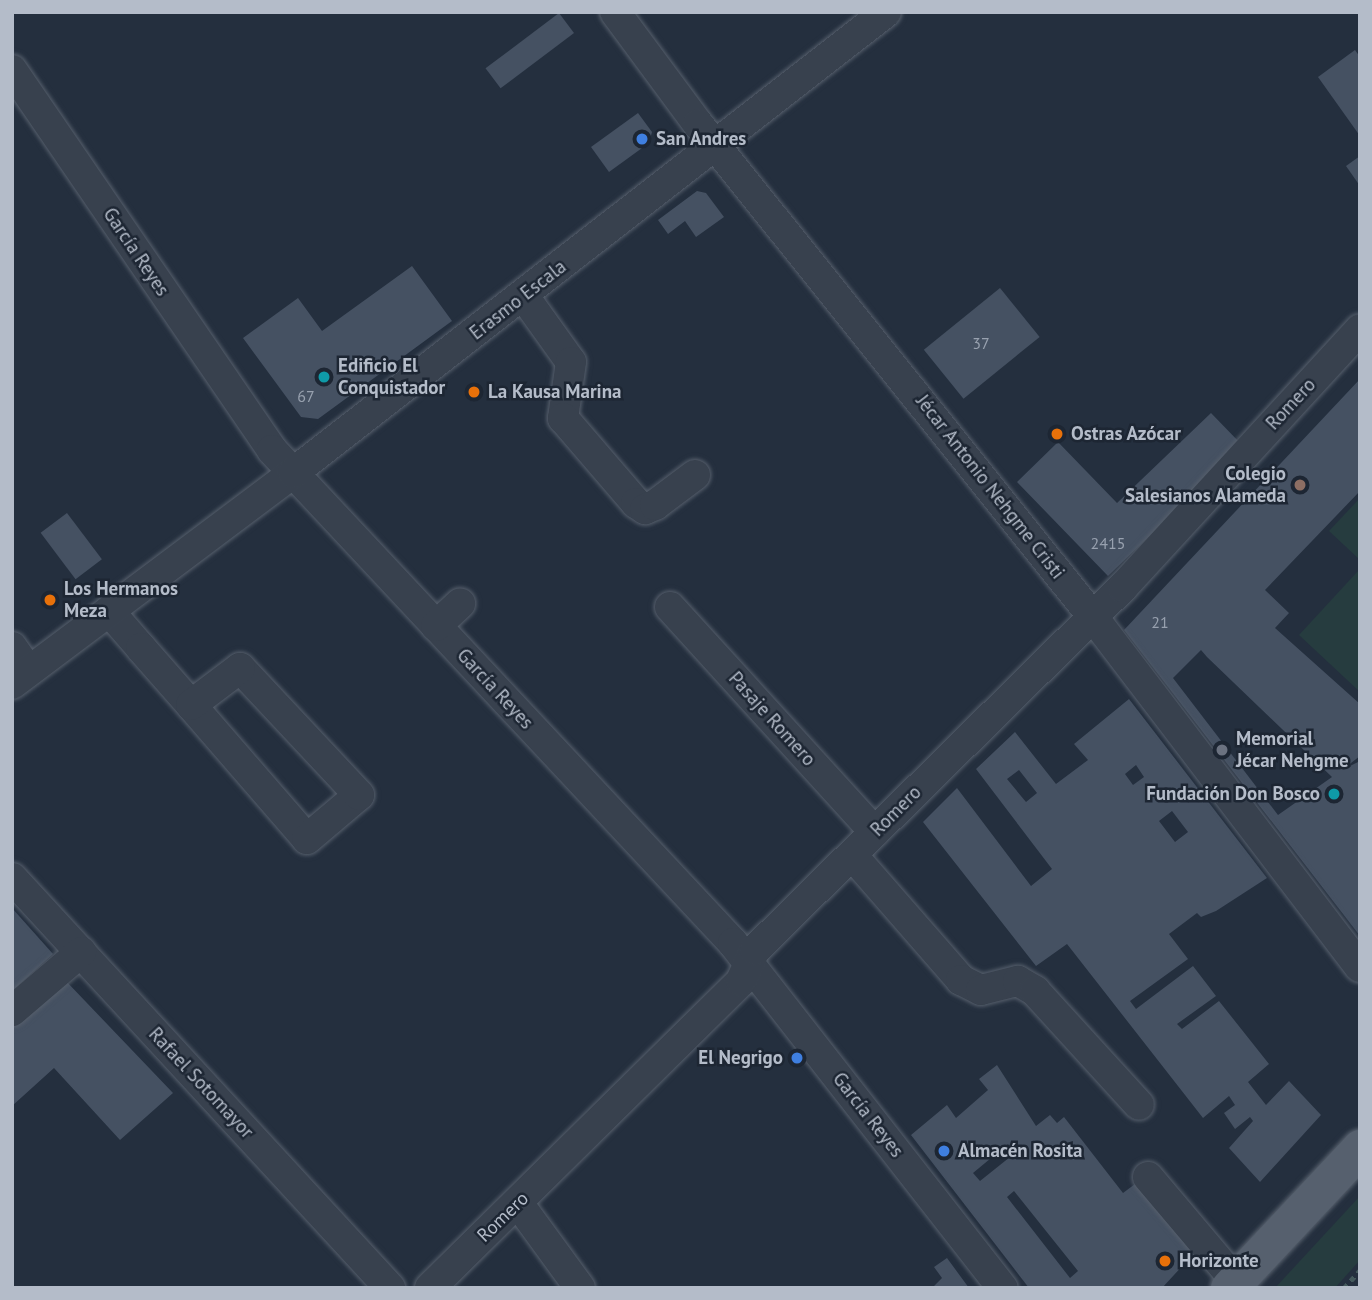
<!DOCTYPE html>
<meta charset="utf-8">
<style>
body{margin:0}
#map{position:relative;width:1372px;height:1300px;overflow:hidden;background:#242f3e;font-family:"PT Sans",sans-serif}
div>[style]{position:absolute}
[style*='--x']{left:calc(var(--x)*1px);top:calc(var(--y)*1px);width:calc(var(--w)*1px);rotate:calc(var(--a)*1deg)}
.green>*{inset:0;background:#263c3f}
.building>*{inset:0;background:#455162;transform-origin:0 0}
.path>*{height:4.5px;margin-top:-2.25px;transform-origin:0;background:repeating-linear-gradient(90deg,#44595c 0 5px,transparent 0 10px)}
.roads{filter:drop-shadow(0 0 2px #565f6c) drop-shadow(0 0 2px #565f6c)}
.minor>*{height:30px;margin:-15px;padding:0 15px;transform-origin:15px;border-radius:15px;background:#38414e}
.major>*{height:37px;margin:-18.5px;padding:0 18.5px;transform-origin:18.5px;border-radius:18.5px;background:#56606e}
.dots>*{width:19px;height:19px;translate:-50% -50%;box-sizing:border-box;border:4px solid #1d2633;border-radius:50%}
span{translate:-50% -50%;white-space:nowrap;text-align:center;line-height:1.15;-webkit-text-stroke:5px #1d2633;paint-order:stroke}
.number-label{font-size:16px;color:#98a1af}
.number-label span{-webkit-text-stroke-width:0}
.poi-label{font-size:19px;color:#b4bcc9;font-weight:700}
.left{translate:0 -50%;text-align:left}
.right{translate:-100% -50%;text-align:right}
.street-label{font-size:19px;color:#b4bcc9}
.frame{position:absolute;inset:0;border:14px solid #b4bcc9;pointer-events:none}
</style>
<div id="map">
<div class="green">
<i style="clip-path:polygon(1360px 498px,1360px 560px,1329px 531px)"></i>
<i style="clip-path:polygon(1358px 571px,1360px 573px,1360px 692px,1299px 635px)"></i>
<i style="clip-path:polygon(1360px 1196px,1360px 1260px,1335px 1288px,1275px 1288px)"></i>
</div>
<div class="building">
<i style="left:559px;top:13px;width:25px;height:92px;rotate:53deg"></i>
<i style="clip-path:polygon(1355px 50px,1360px 57px,1360px 136px,1318px 77px)"></i>
<i style="clip-path:polygon(638px 113px,652px 132px,649px 143px,609px 172px,591px 147px)"></i>
<i style="clip-path:polygon(1360px 156px,1360px 186px,1346px 166px)"></i>
<i style="clip-path:polygon(697px 191px,706px 193px,724px 217px,696px 237px,685px 221px,668px 234px,658px 220px)"></i>
<i style="clip-path:polygon(412px 266px,452px 321px,318px 419px,301px 417px,243px 338px,298px 298px,322px 331px)"></i>
<i style="left:1000px;top:288px;width:63px;height:98px;rotate:51deg"></i>
<i style="clip-path:polygon(evenodd,1360px 379px,1360px 491px,1265px 590px,1289px 613px,1275px 628px,1360px 704px,1360px 756px,1342px 770px,1360px 761px,1360px 936px,1124px 630px,1360px 379px,1201px 650px,1207px 657px,1332px 777px,1278px 815px,1173px 678px,1201px 650px)"></i>
<i style="clip-path:polygon(1211px 413px,1243px 446px,1108px 576px,1017px 482px,1058px 442px,1117px 503px)"></i>
<i style="left:67px;top:513px;width:58px;height:33px;rotate:53deg"></i>
<i style="clip-path:polygon(evenodd,1129px 699px,1267px 878px,1216px 911px,1201px 917px,1197px 913px,1169px 934px,1188px 959px,1130px 1001px,1136px 1009px,1193px 966px,1216px 996px,1177px 1024px,1182px 1029px,1219px 1001px,1269px 1064px,1248px 1082px,1266px 1105px,1289px 1081px,1321px 1115px,1260px 1182px,1229px 1148px,1253px 1121px,1250px 1117px,1235px 1129px,1224px 1113px,1235px 1105px,1229px 1096px,1203px 1118px,1067px 944px,1036px 966px,923px 822px,957px 788px,1031px 886px,1052px 869px,976px 769px,1015px 732px,1056px 784px,1088px 760px,1074px 744px,1129px 699px,1136px 765px,1144px 777px,1133px 785px,1125px 774px,1136px 765px,1129px 699px,1019px 770px,1037px 793px,1026px 802px,1007px 779px,1019px 770px,1129px 699px,1172px 811px,1188px 832px,1175px 842px,1159px 821px,1172px 811px)"></i>
<i style="clip-path:polygon(12px 908px,53px 954px,12px 991px)"></i>
<i style="clip-path:polygon(65px 980px,173px 1093px,120px 1140px,54px 1068px,12px 1106px,12px 1026px)"></i>
<i style="clip-path:polygon(evenodd,997px 1065px,1036px 1126px,1050px 1115px,1057px 1123px,1064px 1117px,1123px 1193px,1139px 1181px,1198px 1249px,1162px 1288px,1029px 1288px,911px 1135px,947px 1105px,956px 1118px,988px 1090px,979px 1079px,997px 1065px,1008px 1144px,1015px 1153px,980px 1181px,973px 1173px,1008px 1144px,997px 1065px,1014px 1191px,1078px 1271px,1070px 1278px,1007px 1197px,1014px 1191px)"></i>
<i style="clip-path:polygon(947px 1258px,969px 1288px,932px 1288px,942px 1278px,934px 1267px)"></i>
</div>
<div class="path">
<i style="--x:1344;--y:1288;--w:24;--a:-48"></i>
</div>
<div class="roads">
<div class="minor">
<i style="--x:615;--y:12;--w:139;--a:53.5"></i>
<i style="--x:698;--y:124;--w:632;--a:51.3"></i>
<i style="--x:1093;--y:617;--w:440;--a:52.7"></i>
<i style="--x:12;--y:70;--w:460;--a:55.6"></i>
<i style="--x:272;--y:450;--w:675;--a:46.92"></i>
<i style="--x:733;--y:943;--w:438;--a:52"></i>
<i style="--x:523;--y:295;--w:82;--a:54.4"></i>
<i style="--x:571;--y:362;--w:57;--a:98.1"></i>
<i style="--x:563;--y:418;--w:112;--a:49.3"></i>
<i style="--x:636;--y:503;--w:11;--a:34"></i>
<i style="--x:645;--y:509;--w:11;--a:-22"></i>
<i style="--x:655;--y:505;--w:50;--a:-36.9"></i>
<i style="--x:670;--y:607;--w:304;--a:47.7"></i>
<i style="--x:109;--y:611;--w:49;--a:49.1"></i>
<i style="--x:141;--y:648;--w:76;--a:48.7"></i>
<i style="--x:191;--y:705;--w:177;--a:49.1"></i>
<i style="--x:307;--y:839;--w:68;--a:-40.2"></i>
<i style="--x:359;--y:795;--w:174;--a:-133.1"></i>
<i style="--x:240;--y:668;--w:61;--a:142.9"></i>
<i style="--x:436;--y:626;--w:33;--a:-43"></i>
<i style="--x:12;--y:647;--w:29;--a:55"></i>
<i style="--x:12;--y:684;--w:351;--a:-36.9"></i>
<i style="--x:293;--y:473;--w:751;--a:-37.86"></i>
<i style="--x:852;--y:855;--w:166;--a:48.9"></i>
<i style="--x:961;--y:980;--w:22;--a:27"></i>
<i style="--x:981;--y:990;--w:38;--a:-14"></i>
<i style="--x:1018;--y:981;--w:20;--a:30"></i>
<i style="--x:1035;--y:991;--w:154;--a:47.6"></i>
<i style="--x:12;--y:878;--w:558;--a:47.33"></i>
<i style="--x:12;--y:1011;--w:91;--a:-40.5"></i>
<i style="--x:1148;--y:1177;--w:136;--a:49.8"></i>
<i style="--x:518;--y:1203;--w:105;--a:53.9"></i>
<i style="--x:430;--y:1288;--w:437;--a:-44.6"></i>
<i style="--x:741;--y:981;--w:34;--a:-66"></i>
<i style="--x:755;--y:950;--w:517;--a:-44.61"></i>
<i style="--x:1123;--y:587;--w:350;--a:-47.4"></i>
</div>
<div class="major">
<i style="--x:1229;--y:1288;--w:192;--a:-46.9"></i>
</div>
</div>
<div class="dots">
<i style="left:642px;top:139px;background:#3f7fe0"></i>
<i style="left:324px;top:377px;background:#0f9aa8"></i>
<i style="left:474px;top:392px;background:#e8710a"></i>
<i style="left:1057px;top:434px;background:#e8710a"></i>
<i style="left:1300px;top:485px;background:#8d6e63"></i>
<i style="left:50px;top:600px;background:#e8710a"></i>
<i style="left:1222px;top:750px;background:#6b7280"></i>
<i style="left:1334px;top:794px;background:#0f9aa8"></i>
<i style="left:797px;top:1058px;background:#3f7fe0"></i>
<i style="left:944px;top:1151px;background:#3f7fe0"></i>
<i style="left:1165px;top:1261px;background:#e8710a"></i>
</div>
<div class="number-label">
<span style="left:981px;top:343px">37</span>
<span style="left:306px;top:396px">67</span>
<span style="left:1108px;top:543px">2415</span>
<span style="left:1160px;top:622px">21</span>
</div>
<div class="poi-label">
<span class="left" style="left:656px;top:139px">San Andres</span>
<span class="left" style="left:338px;top:377px">Edificio El<br>Conquistador</span>
<span class="left" style="left:488px;top:392px">La Kausa Marina</span>
<span class="left" style="left:1071px;top:434px">Ostras Azócar</span>
<span class="right" style="left:1286px;top:485px">Colegio<br>Salesianos Alameda</span>
<span class="left" style="left:64px;top:600px">Los Hermanos<br>Meza</span>
<span class="left" style="left:1236px;top:750px">Memorial<br>Jécar Nehgme</span>
<span class="right" style="left:1320px;top:794px">Fundación Don Bosco</span>
<span class="right" style="left:783px;top:1058px">El Negrigo</span>
<span class="left" style="left:958px;top:1151px">Almacén Rosita</span>
<span class="left" style="left:1179px;top:1261px">Horizonte</span>
</div>
<div class="street-label">
<span style="left:136px;top:252px;rotate:56deg">García Reyes</span>
<span style="left:518px;top:300px;rotate:-38deg">Erasmo Escala</span>
<span style="left:1291px;top:404px;rotate:-47deg">Romero</span>
<span style="left:990px;top:487px;rotate:52deg">Jécar Antonio Nehgme Cristi</span>
<span style="left:495px;top:689px;rotate:47deg">García Reyes</span>
<span style="left:772px;top:719px;rotate:48deg">Pasaje Romero</span>
<span style="left:896px;top:811px;rotate:-45deg">Romero</span>
<span style="left:201px;top:1083px;rotate:47deg">Rafael Sotomayor</span>
<span style="left:868px;top:1115px;rotate:52deg">García Reyes</span>
<span style="left:503px;top:1217px;rotate:-44deg">Romero</span>
</div>
<div class="frame"></div>
</div>
